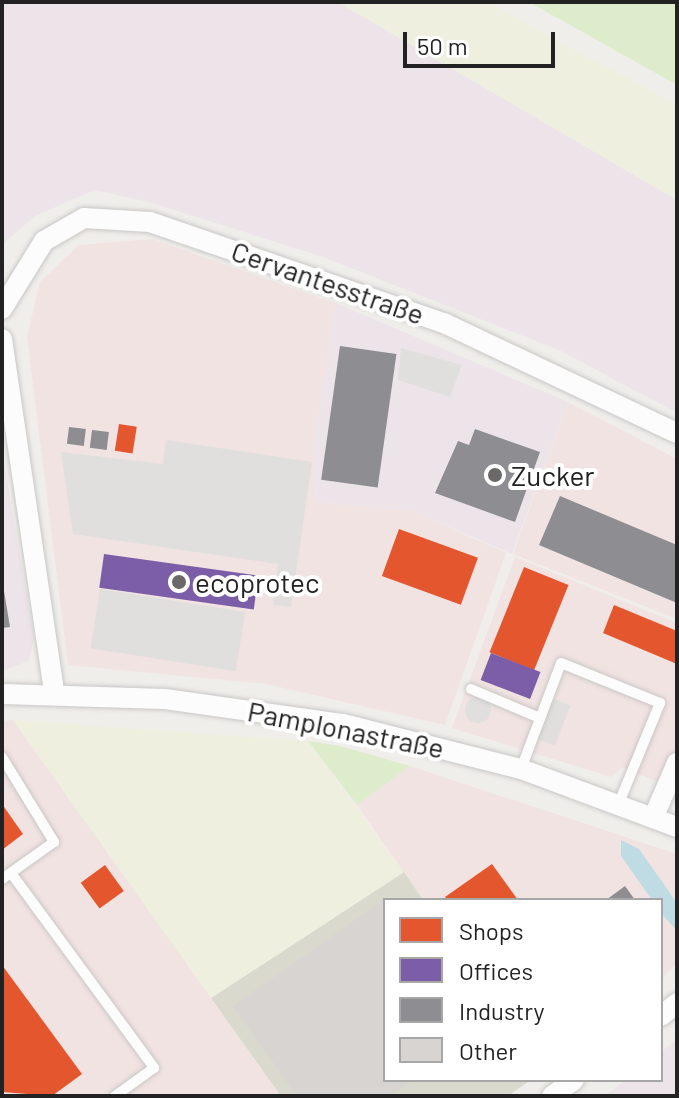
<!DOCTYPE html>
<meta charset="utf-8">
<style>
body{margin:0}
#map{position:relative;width:679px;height:1098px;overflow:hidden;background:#f0eeeb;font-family:Barlow,sans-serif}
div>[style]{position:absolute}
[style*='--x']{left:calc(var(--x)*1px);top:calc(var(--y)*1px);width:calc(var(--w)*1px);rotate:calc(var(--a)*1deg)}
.commercial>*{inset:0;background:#f1e3e1}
.industrial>*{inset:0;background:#ede4e9}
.construction>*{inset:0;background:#d9d9cd}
.farmland>*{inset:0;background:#efefdf}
.grass>*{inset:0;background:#ddeccb}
.parking>*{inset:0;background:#e0dfde;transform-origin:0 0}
.round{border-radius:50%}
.water>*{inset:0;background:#bfdbe3}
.shops>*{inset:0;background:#e4572e;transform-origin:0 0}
.offices>*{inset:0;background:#7b5ea7;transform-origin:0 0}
.industry>*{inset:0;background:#8d8d92;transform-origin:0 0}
.building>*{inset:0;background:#d7d4d2}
.roads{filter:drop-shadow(0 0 2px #c9c8c7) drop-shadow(0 0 2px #c9c8c7)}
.service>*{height:10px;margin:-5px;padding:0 5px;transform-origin:5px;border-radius:5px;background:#fdfcfc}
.minor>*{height:20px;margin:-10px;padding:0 10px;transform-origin:10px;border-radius:10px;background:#fdfcfc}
.dots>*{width:22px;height:22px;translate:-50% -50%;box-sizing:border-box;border:4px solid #fff;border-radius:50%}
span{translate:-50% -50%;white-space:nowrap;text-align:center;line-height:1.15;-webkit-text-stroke:8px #fff;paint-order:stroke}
.street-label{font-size:28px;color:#222}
.poi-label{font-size:28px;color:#222}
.left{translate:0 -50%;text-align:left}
.frame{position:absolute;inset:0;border:4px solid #222;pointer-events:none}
.legend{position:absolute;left:383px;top:898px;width:280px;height:184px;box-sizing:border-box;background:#fff;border:2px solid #a7a7a7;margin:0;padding:10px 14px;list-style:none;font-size:24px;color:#222}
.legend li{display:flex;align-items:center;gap:16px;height:40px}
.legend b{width:40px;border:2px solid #a7a7a7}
.scale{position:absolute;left:403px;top:32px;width:152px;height:36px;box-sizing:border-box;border:4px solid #222;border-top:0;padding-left:10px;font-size:24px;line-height:28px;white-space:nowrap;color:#222;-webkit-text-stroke:6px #fff;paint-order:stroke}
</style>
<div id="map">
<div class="commercial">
<i style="clip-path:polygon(151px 239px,336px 303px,314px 448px,316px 502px,413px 511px,506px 553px,445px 725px,266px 684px,68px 665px,27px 337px,40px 282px,79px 245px)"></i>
<i style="clip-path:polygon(568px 402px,677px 459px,677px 619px,513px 554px)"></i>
<i style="clip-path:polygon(515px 557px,677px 623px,677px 749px,666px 776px,655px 781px,622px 767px,612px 777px,452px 728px)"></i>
<i style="clip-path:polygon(13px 720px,281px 1096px,2px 1096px,2px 721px)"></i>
<i style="clip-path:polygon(410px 766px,677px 854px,677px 963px,661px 980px,661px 900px,423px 900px,357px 805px)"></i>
</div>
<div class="industrial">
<i style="clip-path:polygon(2px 2px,338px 2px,677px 200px,677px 413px,559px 350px,323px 257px,152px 203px,95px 190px,35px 216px,2px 245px)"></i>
<i style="clip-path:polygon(336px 303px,568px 402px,512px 554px,413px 511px,316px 502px,314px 448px)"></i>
<i style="clip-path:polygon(2px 451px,34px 638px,29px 661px,2px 671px)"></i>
<i style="clip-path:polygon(677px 1039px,677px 1096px,604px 1096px,626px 1080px,661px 1080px,661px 1052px)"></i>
</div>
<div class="construction">
<i style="clip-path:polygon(404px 872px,423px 900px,385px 900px,385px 1080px,531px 1080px,508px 1096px,281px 1096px,211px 998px)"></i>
</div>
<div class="farmland">
<i style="clip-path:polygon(338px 2px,488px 2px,677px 105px,677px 200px)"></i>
<i style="clip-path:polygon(13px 720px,308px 741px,404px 872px,211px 998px)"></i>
</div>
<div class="grass">
<i style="clip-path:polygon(529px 2px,677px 2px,677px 85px)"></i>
<i style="clip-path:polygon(308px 741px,340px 746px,410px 766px,357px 805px)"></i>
</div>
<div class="parking">
<i style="clip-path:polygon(401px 348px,462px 365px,450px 397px,398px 380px)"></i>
<i style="clip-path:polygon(166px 440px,312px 462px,291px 607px,273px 605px,278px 564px,73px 534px,61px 452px,163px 464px)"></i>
<i style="left:100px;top:589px;width:147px;height:60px;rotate:9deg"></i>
<i class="round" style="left:465px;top:697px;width:26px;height:26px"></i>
<i style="left:554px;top:699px;width:18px;height:43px;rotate:22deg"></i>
</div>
<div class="water">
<i style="clip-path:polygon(621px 840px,639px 849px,677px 903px,677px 931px,661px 913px,661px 900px,652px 900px,621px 856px)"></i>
</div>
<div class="shops">
<i style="left:119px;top:424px;width:18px;height:27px;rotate:9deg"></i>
<i style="left:399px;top:529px;width:84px;height:50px;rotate:20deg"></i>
<i style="left:524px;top:567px;width:48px;height:92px;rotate:22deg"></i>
<i style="clip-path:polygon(614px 605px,677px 631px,677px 664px,603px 633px)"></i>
<i style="clip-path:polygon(2px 804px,23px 834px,2px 850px)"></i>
<i style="clip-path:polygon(492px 864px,518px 900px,447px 900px,445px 897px)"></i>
<i style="left:105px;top:865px;width:32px;height:30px;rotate:54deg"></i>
<i style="clip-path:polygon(2px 965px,82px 1074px,52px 1096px,2px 1092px)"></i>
</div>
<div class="offices">
<i style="left:104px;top:554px;width:156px;height:34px;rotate:8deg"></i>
<i style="left:491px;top:653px;width:53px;height:29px;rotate:21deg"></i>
</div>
<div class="industry">
<i style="left:340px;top:346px;width:57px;height:135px;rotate:8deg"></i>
<i style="left:69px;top:427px;width:17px;height:17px;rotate:7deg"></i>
<i style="clip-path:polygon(475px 429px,540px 452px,515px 522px,435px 493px,458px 441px,469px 445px)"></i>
<i style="left:92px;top:430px;width:17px;height:18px;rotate:7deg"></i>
<i style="clip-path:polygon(560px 496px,677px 545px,677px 603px,539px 545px)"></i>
<i style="clip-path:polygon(2px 579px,10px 627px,2px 628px)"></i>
<i style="clip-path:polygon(625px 886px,635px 900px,606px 900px)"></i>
</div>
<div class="building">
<i style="clip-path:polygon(385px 899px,385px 1080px,413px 1080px,390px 1096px,297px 1096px,233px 1006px)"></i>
</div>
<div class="roads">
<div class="service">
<i style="--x:471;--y:689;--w:75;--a:22.8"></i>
<i style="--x:2;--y:757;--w:100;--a:58.5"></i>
<i style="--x:54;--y:842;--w:64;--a:144.6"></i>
<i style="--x:521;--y:769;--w:113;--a:-69.3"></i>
<i style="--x:561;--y:663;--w:107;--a:22"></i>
<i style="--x:660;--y:703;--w:108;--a:112.3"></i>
<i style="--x:11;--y:873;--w:242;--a:53.7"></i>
<i style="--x:154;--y:1068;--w:48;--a:144.3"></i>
</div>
<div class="minor">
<i style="--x:2;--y:309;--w:80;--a:-58.3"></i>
<i style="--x:44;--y:241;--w:46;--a:-29.9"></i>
<i style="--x:84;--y:218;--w:66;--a:3.5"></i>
<i style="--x:150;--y:222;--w:313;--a:19"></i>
<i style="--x:446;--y:324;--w:255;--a:25.3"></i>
<i style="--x:2;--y:339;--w:358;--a:81.6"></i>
<i style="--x:2;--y:694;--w:163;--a:1.8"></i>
<i style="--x:165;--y:699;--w:180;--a:8"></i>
<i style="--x:343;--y:724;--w:184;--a:14.2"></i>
<i style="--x:521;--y:769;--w:166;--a:20.4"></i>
<i style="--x:654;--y:816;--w:58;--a:-66.5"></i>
<i style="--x:661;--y:1016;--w:21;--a:-39"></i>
<i style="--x:552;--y:1096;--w:27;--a:-36"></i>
</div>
</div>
<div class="dots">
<i style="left:495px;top:475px;background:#6a6968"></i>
<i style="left:179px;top:582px;background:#6a6968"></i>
</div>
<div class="street-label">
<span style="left:328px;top:282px;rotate:19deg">Cervantesstraße</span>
<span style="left:346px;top:729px;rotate:11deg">Pamplonastraße</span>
</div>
<div class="poi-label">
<span class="left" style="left:511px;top:475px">Zucker</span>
<span class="left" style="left:195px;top:582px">ecoprotec</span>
</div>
<div class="frame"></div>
<ul class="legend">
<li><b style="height:22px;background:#e4572e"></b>Shops</li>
<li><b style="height:22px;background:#7b5ea7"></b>Offices</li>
<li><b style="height:22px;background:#8d8d92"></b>Industry</li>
<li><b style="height:22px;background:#d7d4d2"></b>Other</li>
</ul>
<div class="scale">50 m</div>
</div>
